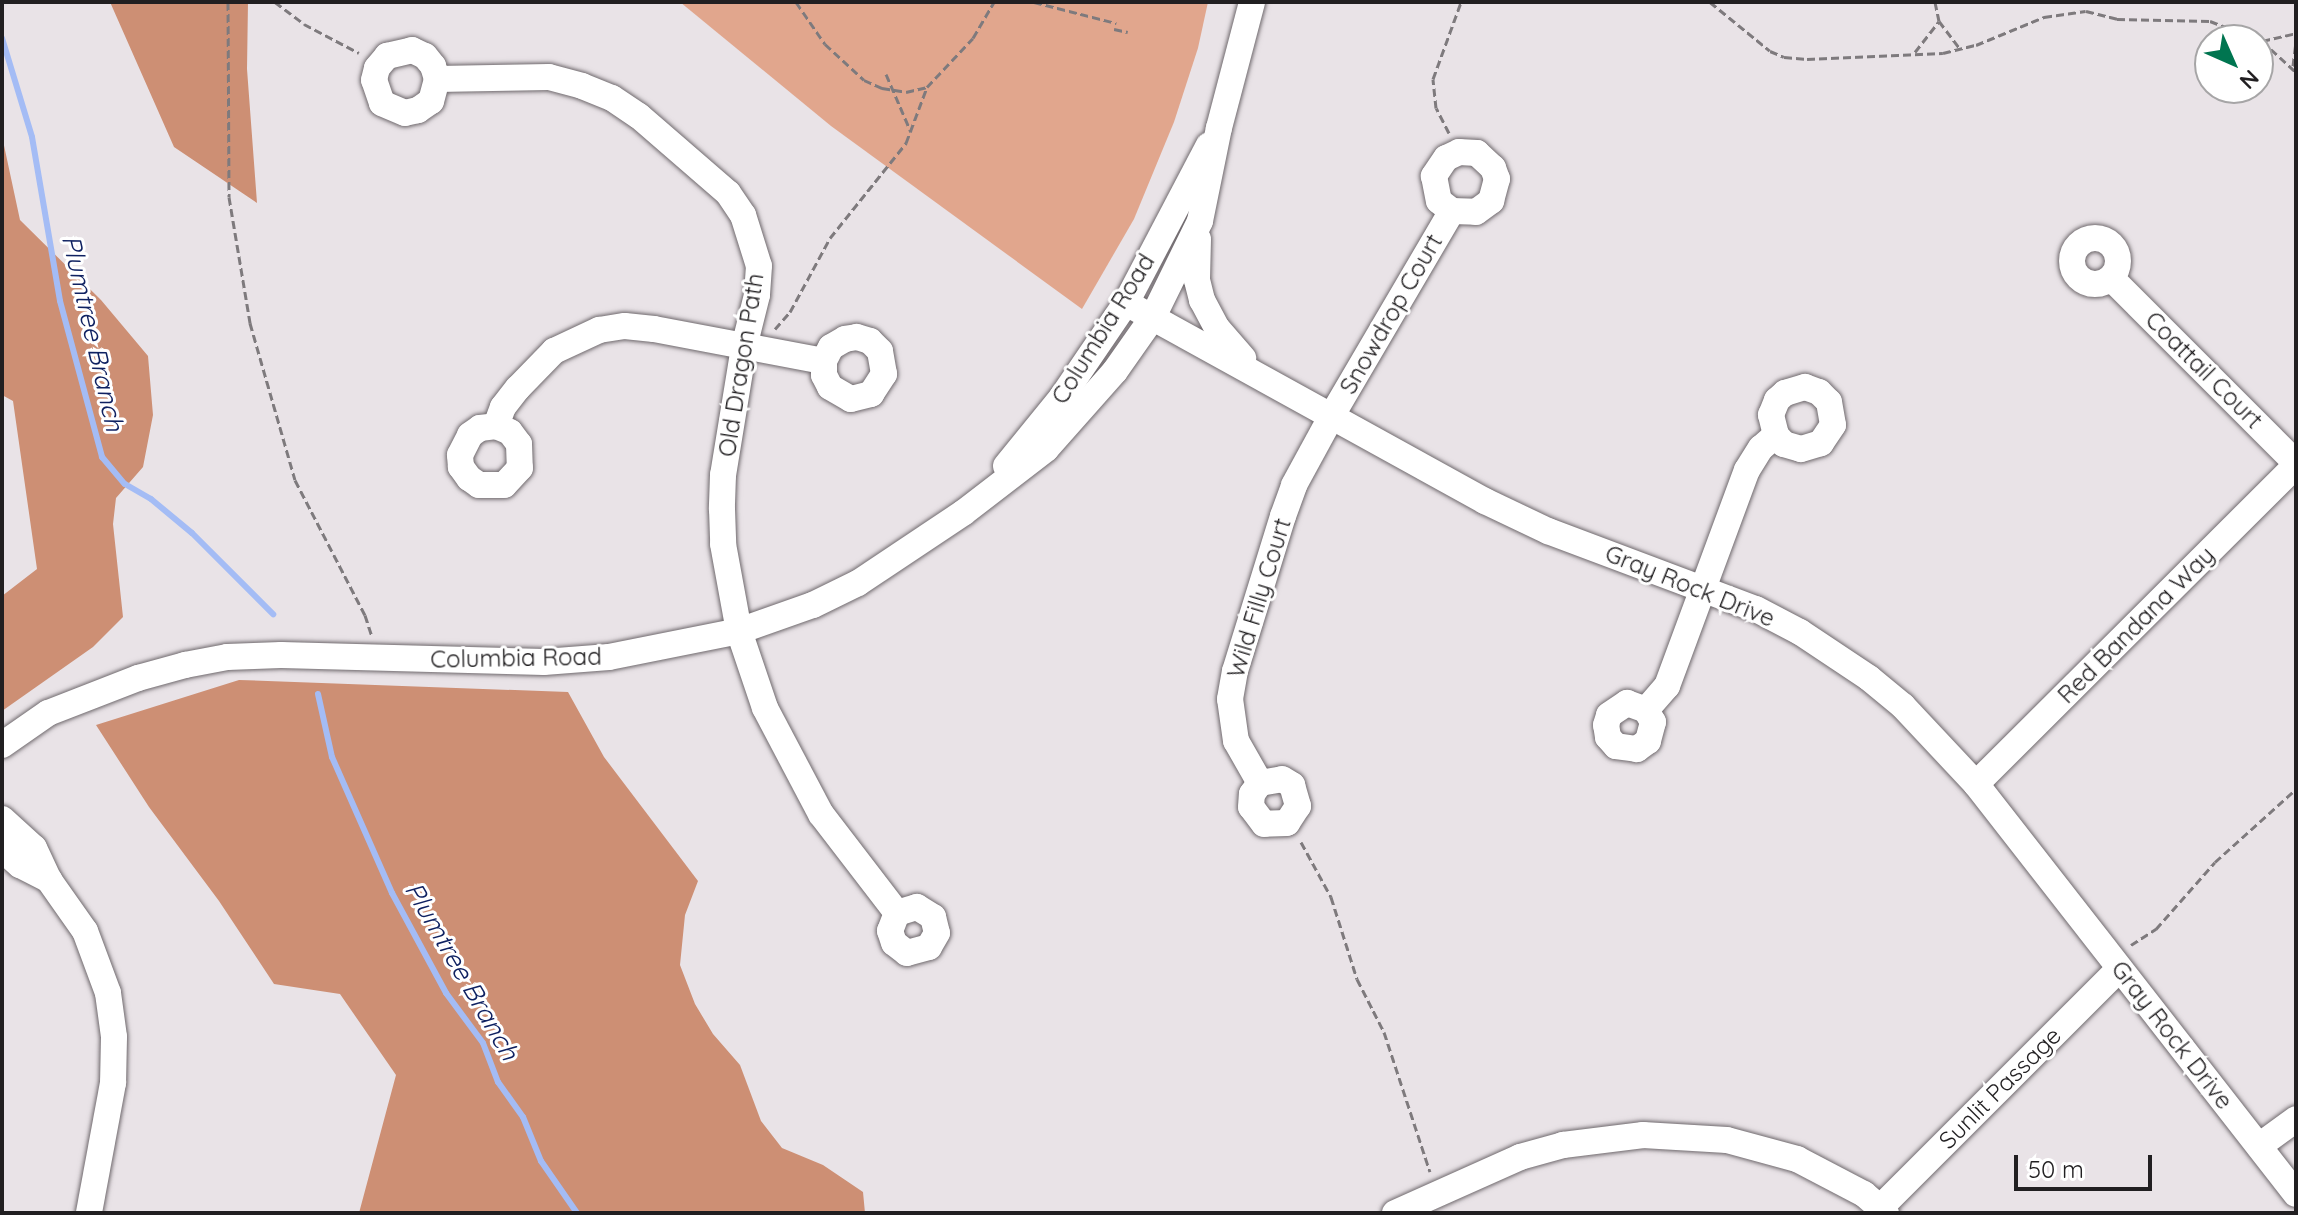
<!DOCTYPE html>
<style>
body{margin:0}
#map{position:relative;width:2298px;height:1215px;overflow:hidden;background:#e9e3e7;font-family:Quicksand,sans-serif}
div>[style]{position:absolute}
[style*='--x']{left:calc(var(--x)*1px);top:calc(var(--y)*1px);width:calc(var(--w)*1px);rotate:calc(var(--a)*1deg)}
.green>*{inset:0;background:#e1a68d}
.forest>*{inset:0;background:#cd8f74}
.stream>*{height:6px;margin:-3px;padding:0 3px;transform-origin:3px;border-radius:3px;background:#a4bcf5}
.path>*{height:3px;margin-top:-1.5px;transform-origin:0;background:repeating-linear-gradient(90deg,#7e7a7d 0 8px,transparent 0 12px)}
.roads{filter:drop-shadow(0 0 2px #6f696d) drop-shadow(0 0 2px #6f696d)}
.minor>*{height:26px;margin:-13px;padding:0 13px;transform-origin:13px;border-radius:13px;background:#fff}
.minor>.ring{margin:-13px;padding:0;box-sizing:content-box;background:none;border:26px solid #fff;border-radius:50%}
span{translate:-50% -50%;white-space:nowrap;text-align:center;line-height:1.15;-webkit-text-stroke:6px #fff;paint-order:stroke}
.street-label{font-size:24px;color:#211f21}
.water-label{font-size:26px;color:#0f2161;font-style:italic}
.frame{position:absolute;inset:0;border:4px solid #211f21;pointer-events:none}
.north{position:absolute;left:2194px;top:24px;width:80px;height:80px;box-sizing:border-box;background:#fff;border:2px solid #a6a5a6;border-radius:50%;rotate:135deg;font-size:22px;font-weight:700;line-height:32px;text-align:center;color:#211f21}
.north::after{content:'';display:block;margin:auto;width:28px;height:36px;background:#007550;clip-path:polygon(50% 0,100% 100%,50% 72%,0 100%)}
.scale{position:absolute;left:2014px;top:1155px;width:138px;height:36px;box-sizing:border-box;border:4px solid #211f21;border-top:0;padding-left:10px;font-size:24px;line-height:28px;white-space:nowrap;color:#211f21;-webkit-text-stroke:6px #fff;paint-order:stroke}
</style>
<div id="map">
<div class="green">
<i style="clip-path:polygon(680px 2px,1208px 2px,1198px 48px,1174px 122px,1134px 219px,1082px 309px,831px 126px)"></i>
</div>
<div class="forest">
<i style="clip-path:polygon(110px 2px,248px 2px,247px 69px,257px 203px,174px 147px)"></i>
<i style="clip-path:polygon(2px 136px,20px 220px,101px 300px,148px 356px,153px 415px,143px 467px,116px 498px,113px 524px,123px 617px,93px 647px,2px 711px,2px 596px,37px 569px,13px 401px,2px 395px)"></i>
<i style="clip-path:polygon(239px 680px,568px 692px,604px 757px,698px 881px,685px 915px,680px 965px,695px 1004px,713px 1034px,740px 1065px,761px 1121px,782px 1148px,823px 1165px,863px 1192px,865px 1213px,359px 1213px,396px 1075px,340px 994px,274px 984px,219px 901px,149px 807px,96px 725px)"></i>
</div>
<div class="stream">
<i style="--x:2;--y:38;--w:103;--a:73.1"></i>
<i style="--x:32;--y:137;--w:166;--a:80.3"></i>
<i style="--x:60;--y:301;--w:162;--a:74.9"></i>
<i style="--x:102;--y:457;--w:35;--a:50"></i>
<i style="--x:125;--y:484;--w:30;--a:30"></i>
<i style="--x:151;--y:499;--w:53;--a:39.7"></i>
<i style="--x:192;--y:533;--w:115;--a:45"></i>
<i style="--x:318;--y:694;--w:65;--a:77.5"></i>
<i style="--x:332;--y:757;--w:149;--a:66.2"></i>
<i style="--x:392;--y:893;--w:114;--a:61.6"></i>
<i style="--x:446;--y:993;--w:62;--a:53.5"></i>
<i style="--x:483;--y:1043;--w:42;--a:69"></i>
<i style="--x:498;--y:1082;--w:43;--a:54.5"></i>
<i style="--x:523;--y:1117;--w:48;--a:67.8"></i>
<i style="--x:541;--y:1161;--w:63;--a:55.3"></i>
</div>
<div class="path">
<i style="--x:228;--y:2;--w:195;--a:89.7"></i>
<i style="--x:229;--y:197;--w:128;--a:80.5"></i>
<i style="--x:250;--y:323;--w:163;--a:74"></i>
<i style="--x:295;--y:480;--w:152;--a:62.6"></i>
<i style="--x:365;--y:615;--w:22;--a:72"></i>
<i style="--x:275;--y:2;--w:36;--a:37"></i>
<i style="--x:304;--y:24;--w:62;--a:27.8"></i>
<i style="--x:796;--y:2;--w:51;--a:55.4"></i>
<i style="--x:825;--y:44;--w:53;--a:42.7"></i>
<i style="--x:864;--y:80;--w:20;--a:24"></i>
<i style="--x:882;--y:88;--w:24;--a:9"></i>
<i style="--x:906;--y:92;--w:22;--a:-13"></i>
<i style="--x:1034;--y:2;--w:85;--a:14.4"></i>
<i style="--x:1710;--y:2;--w:77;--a:39.2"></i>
<i style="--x:1770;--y:51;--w:15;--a:23"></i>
<i style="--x:1784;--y:57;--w:23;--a:5"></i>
<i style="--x:1807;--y:59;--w:136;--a:-2.5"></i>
<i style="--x:1943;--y:53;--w:34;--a:-14"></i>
<i style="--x:1976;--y:45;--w:74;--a:-22.4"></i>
<i style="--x:2044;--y:17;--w:42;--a:-8.1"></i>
<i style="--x:2086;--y:11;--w:32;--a:14"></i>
<i style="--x:2117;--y:19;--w:93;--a:1.2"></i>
<i style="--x:2210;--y:21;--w:56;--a:21"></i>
<i style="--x:2262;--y:41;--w:46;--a:42.4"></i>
<i style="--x:1935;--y:2;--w:19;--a:78"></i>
<i style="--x:1939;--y:21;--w:35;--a:53"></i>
<i style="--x:1114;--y:29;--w:14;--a:12"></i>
<i style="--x:2262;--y:41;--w:35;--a:-13"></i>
<i style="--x:1915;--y:52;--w:39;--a:-52"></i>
<i style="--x:2293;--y:66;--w:24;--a:-83"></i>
<i style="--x:886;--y:74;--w:63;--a:66.7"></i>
<i style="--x:1449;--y:133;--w:28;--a:-117"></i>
<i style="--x:1436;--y:108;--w:29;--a:-96"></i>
<i style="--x:1433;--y:79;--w:82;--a:-70"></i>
<i style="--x:775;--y:329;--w:23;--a:-49"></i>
<i style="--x:790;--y:312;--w:84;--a:-61.6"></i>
<i style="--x:830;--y:238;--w:122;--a:-51.3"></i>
<i style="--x:906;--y:143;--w:60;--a:-69.4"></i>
<i style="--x:927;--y:87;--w:67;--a:-46.8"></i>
<i style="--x:973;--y:38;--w:42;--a:-59.7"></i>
<i style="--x:1301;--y:842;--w:63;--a:61.4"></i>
<i style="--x:1331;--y:897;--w:86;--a:72.4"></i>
<i style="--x:1357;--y:979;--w:59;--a:63"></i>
<i style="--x:1384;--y:1032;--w:147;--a:71.8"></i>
<i style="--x:2131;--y:945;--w:30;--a:-33"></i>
<i style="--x:2156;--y:929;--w:89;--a:-48.6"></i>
<i style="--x:2215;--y:862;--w:109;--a:-42"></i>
</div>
<div class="roads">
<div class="minor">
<i style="--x:437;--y:79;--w:23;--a:105"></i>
<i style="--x:431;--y:101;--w:16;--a:145"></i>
<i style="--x:418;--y:110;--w:13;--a:167"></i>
<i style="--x:405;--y:113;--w:25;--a:-157"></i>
<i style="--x:382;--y:103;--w:24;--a:-109"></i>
<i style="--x:374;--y:80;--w:12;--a:-76"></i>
<i style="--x:377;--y:68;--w:16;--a:-50"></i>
<i style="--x:387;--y:56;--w:26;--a:-13"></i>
<i style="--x:412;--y:50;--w:14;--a:25"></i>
<i style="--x:425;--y:56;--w:13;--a:51"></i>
<i style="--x:433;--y:66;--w:14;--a:73"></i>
<i style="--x:437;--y:79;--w:112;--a:-1"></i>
<i style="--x:549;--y:77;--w:34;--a:15"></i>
<i style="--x:582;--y:86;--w:32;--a:22"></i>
<i style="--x:612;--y:98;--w:32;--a:34"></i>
<i style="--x:639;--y:116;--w:118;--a:40.9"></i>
<i style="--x:728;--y:193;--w:27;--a:56"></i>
<i style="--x:743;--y:215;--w:53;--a:72.6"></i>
<i style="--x:759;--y:266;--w:29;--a:94"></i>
<i style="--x:757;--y:295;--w:54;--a:104"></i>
<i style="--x:744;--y:347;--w:130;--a:99.3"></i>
<i style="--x:723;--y:475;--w:34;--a:92"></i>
<i style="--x:722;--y:509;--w:35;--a:88"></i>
<i style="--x:723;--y:544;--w:88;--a:79.6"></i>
<i style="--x:739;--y:631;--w:81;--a:71.3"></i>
<i style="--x:765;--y:708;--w:120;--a:62.2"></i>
<i style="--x:821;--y:814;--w:125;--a:52.5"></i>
<i style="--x:897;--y:913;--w:21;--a:-17"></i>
<i style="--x:917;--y:907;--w:19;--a:32"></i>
<i style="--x:933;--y:917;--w:16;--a:76"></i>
<i style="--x:937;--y:933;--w:16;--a:120"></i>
<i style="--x:929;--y:947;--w:23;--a:165"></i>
<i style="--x:907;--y:953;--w:16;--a:-142"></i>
<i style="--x:894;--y:943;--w:13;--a:-108"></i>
<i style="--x:890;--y:931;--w:19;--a:-69"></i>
<i class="ring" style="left:2072px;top:238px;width:20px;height:20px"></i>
<i style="--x:1198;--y:239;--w:41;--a:91.4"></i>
<i style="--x:1197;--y:280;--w:21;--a:76"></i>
<i style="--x:1202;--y:300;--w:32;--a:62"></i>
<i style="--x:1217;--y:328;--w:40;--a:49"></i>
<i style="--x:2111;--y:278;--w:262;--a:45"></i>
<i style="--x:1126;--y:303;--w:410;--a:28.9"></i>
<i style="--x:1485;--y:501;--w:70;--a:25.5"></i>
<i style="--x:1548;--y:531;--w:222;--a:20.6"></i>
<i style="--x:1756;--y:609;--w:50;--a:27.6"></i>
<i style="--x:1800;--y:632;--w:83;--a:33.7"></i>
<i style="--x:1869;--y:678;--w:44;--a:39.5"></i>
<i style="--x:1903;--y:706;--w:107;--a:46.9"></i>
<i style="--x:1976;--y:784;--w:520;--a:52.03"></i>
<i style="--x:496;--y:426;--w:15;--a:23"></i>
<i style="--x:510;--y:432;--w:15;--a:53"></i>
<i style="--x:519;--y:444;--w:24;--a:88"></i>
<i style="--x:520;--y:468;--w:23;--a:133"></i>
<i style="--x:504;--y:485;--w:25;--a:180"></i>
<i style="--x:479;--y:485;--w:12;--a:-145"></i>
<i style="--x:469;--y:478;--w:14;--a:-126"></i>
<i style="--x:461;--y:467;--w:12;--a:-95"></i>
<i style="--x:460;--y:455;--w:22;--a:-63"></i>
<i style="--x:470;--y:435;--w:12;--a:-35"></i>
<i style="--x:480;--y:428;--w:16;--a:-7"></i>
<i style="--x:496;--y:426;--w:20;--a:-70"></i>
<i style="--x:503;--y:407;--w:24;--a:-52"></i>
<i style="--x:518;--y:388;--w:52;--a:-45.8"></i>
<i style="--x:554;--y:351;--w:50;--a:-25"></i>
<i style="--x:599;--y:330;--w:26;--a:-9"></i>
<i style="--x:625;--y:326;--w:29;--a:6"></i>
<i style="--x:654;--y:329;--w:173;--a:10.7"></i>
<i style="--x:824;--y:361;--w:14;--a:90"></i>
<i style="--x:824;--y:375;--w:13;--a:63"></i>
<i style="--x:830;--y:387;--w:24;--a:30"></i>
<i style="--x:851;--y:399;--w:21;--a:-14"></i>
<i style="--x:871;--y:394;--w:24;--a:-57"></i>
<i style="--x:884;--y:374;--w:23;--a:-100"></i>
<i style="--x:880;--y:351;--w:14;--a:-135"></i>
<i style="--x:870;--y:341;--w:14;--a:-163"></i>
<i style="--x:857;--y:337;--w:12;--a:171"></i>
<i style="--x:845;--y:339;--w:16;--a:150"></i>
<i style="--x:831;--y:347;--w:16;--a:117"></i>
<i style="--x:1006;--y:466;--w:89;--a:-50.9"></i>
<i style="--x:1062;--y:397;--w:114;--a:-55.8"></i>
<i style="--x:1126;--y:303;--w:178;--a:-62.3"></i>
<i style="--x:1646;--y:710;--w:14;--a:60"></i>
<i style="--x:1653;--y:722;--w:20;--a:105"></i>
<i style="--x:1648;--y:741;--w:14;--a:144"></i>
<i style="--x:1637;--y:749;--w:21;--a:-172"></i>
<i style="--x:1616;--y:746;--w:12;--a:-132"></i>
<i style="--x:1608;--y:737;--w:12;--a:-99"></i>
<i style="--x:1606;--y:725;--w:10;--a:-73"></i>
<i style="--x:1609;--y:715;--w:22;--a:-34"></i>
<i style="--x:1627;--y:703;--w:20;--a:20"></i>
<i style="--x:1646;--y:710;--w:32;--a:-49"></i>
<i style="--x:1667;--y:686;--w:230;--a:-69.7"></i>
<i style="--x:1747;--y:470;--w:26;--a:-58"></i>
<i style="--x:1761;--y:448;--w:20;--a:-41"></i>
<i style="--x:1776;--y:435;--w:21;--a:-104"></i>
<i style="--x:1771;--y:415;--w:16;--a:-68"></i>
<i style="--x:1777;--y:400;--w:11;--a:-41"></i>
<i style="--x:1785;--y:393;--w:21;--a:-17"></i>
<i style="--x:1805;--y:387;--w:15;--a:20"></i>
<i style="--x:1819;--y:392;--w:14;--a:45"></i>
<i style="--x:1829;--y:402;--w:23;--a:80"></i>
<i style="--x:1833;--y:425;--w:22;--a:124"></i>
<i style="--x:1821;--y:443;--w:21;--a:163"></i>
<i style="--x:1801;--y:449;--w:18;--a:-164"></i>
<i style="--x:1784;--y:444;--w:12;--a:-132"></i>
<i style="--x:2;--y:745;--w:56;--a:-34.8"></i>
<i style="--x:48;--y:713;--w:97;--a:-21.3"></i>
<i style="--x:138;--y:678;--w:49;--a:-15.5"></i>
<i style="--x:185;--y:665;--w:43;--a:-10.8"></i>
<i style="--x:227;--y:657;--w:54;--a:-2.1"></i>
<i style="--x:281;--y:655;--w:263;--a:1.5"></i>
<i style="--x:544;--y:662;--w:65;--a:-4.4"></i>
<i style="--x:609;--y:657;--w:133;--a:-11.3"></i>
<i style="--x:739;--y:631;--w:78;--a:-19.4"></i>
<i style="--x:813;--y:605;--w:50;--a:-26.1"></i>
<i style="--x:858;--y:583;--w:126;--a:-33.7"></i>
<i style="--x:963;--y:513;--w:105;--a:-37.6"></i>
<i style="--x:1046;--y:449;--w:104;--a:-48.5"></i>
<i style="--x:1115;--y:371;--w:66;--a:-54.9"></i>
<i style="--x:1153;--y:317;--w:107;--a:-63.9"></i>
<i style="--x:1200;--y:221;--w:95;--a:-78.5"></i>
<i style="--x:1219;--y:128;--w:130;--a:-75.3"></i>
<i style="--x:1260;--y:783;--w:22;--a:-10"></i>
<i style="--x:1282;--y:779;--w:12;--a:31"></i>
<i style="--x:1292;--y:785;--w:22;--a:74"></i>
<i style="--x:1298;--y:806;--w:20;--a:123"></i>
<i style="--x:1287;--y:823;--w:23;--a:178"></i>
<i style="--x:1264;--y:824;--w:21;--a:-127"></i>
<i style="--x:1251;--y:807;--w:13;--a:-86"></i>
<i style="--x:1252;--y:794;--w:14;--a:-54"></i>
<i style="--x:1260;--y:783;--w:48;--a:-119.7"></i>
<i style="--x:1236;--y:741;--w:42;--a:-98.1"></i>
<i style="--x:1230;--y:699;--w:28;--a:-80"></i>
<i style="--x:1235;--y:671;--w:162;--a:-72.8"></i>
<i style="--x:1283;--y:516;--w:33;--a:-70"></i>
<i style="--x:1294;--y:485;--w:77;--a:-61.4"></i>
<i style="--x:1331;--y:417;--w:239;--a:-59.6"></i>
<i style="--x:1452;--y:211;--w:24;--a:2"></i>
<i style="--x:1476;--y:212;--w:19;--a:-36"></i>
<i style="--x:1491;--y:201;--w:23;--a:-75"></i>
<i style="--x:1497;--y:179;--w:12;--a:-110"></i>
<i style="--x:1493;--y:168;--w:22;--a:-137"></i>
<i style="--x:1477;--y:153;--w:18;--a:-177"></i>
<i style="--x:1459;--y:152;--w:14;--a:155"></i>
<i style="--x:1446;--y:158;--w:22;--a:124"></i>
<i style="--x:1434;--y:176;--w:25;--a:79"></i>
<i style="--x:1439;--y:201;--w:16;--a:38"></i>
<i style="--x:1976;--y:784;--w:452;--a:-44.9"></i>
<i style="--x:2;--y:819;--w:43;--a:42.2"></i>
<i style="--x:34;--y:848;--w:35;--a:65"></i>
<i style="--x:49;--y:880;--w:62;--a:54.8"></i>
<i style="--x:85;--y:931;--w:66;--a:69.6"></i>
<i style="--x:108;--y:993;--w:44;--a:82.2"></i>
<i style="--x:114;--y:1037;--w:46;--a:91.2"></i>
<i style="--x:113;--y:1083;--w:132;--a:100.5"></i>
<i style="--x:2;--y:849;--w:24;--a:42"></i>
<i style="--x:20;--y:865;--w:33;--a:27"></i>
<i style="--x:2259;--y:1146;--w:46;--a:-36.1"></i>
<i style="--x:1881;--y:1207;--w:337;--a:-45"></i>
<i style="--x:1395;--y:1213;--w:137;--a:-24.1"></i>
<i style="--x:1520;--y:1157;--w:45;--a:-15.6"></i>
<i style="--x:1563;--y:1145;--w:81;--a:-7.1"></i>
<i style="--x:1643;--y:1135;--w:84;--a:3.4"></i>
<i style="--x:1727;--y:1140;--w:73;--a:15.2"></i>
<i style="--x:1797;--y:1159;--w:76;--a:27.6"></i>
<i style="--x:1864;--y:1194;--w:29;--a:41"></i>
</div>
</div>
<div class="street-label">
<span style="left:1391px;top:314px;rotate:-60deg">Snowdrop Court</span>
<span style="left:1103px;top:329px;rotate:-58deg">Columbia Road</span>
<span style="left:741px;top:365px;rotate:-81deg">Old Dragon Path</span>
<span style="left:2204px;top:370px;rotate:45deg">Coattail Court</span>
<span style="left:1690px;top:586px;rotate:22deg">Gray Rock Drive</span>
<span style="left:1259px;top:598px;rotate:-73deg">Wild Filly Court</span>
<span style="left:2136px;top:625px;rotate:-45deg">Red Bandana Way</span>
<span style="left:516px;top:658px;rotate:-1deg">Columbia Road</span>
<span style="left:2172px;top:1035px;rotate:52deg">Gray Rock Drive</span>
<span style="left:2000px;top:1088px;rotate:-45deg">Sunlit Passage</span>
</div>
<div class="water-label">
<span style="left:93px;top:333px;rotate:77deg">Plumtree Branch</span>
<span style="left:462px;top:971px;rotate:60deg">Plumtree Branch</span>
</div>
<div class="frame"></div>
<div class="north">N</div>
<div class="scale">50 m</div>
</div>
